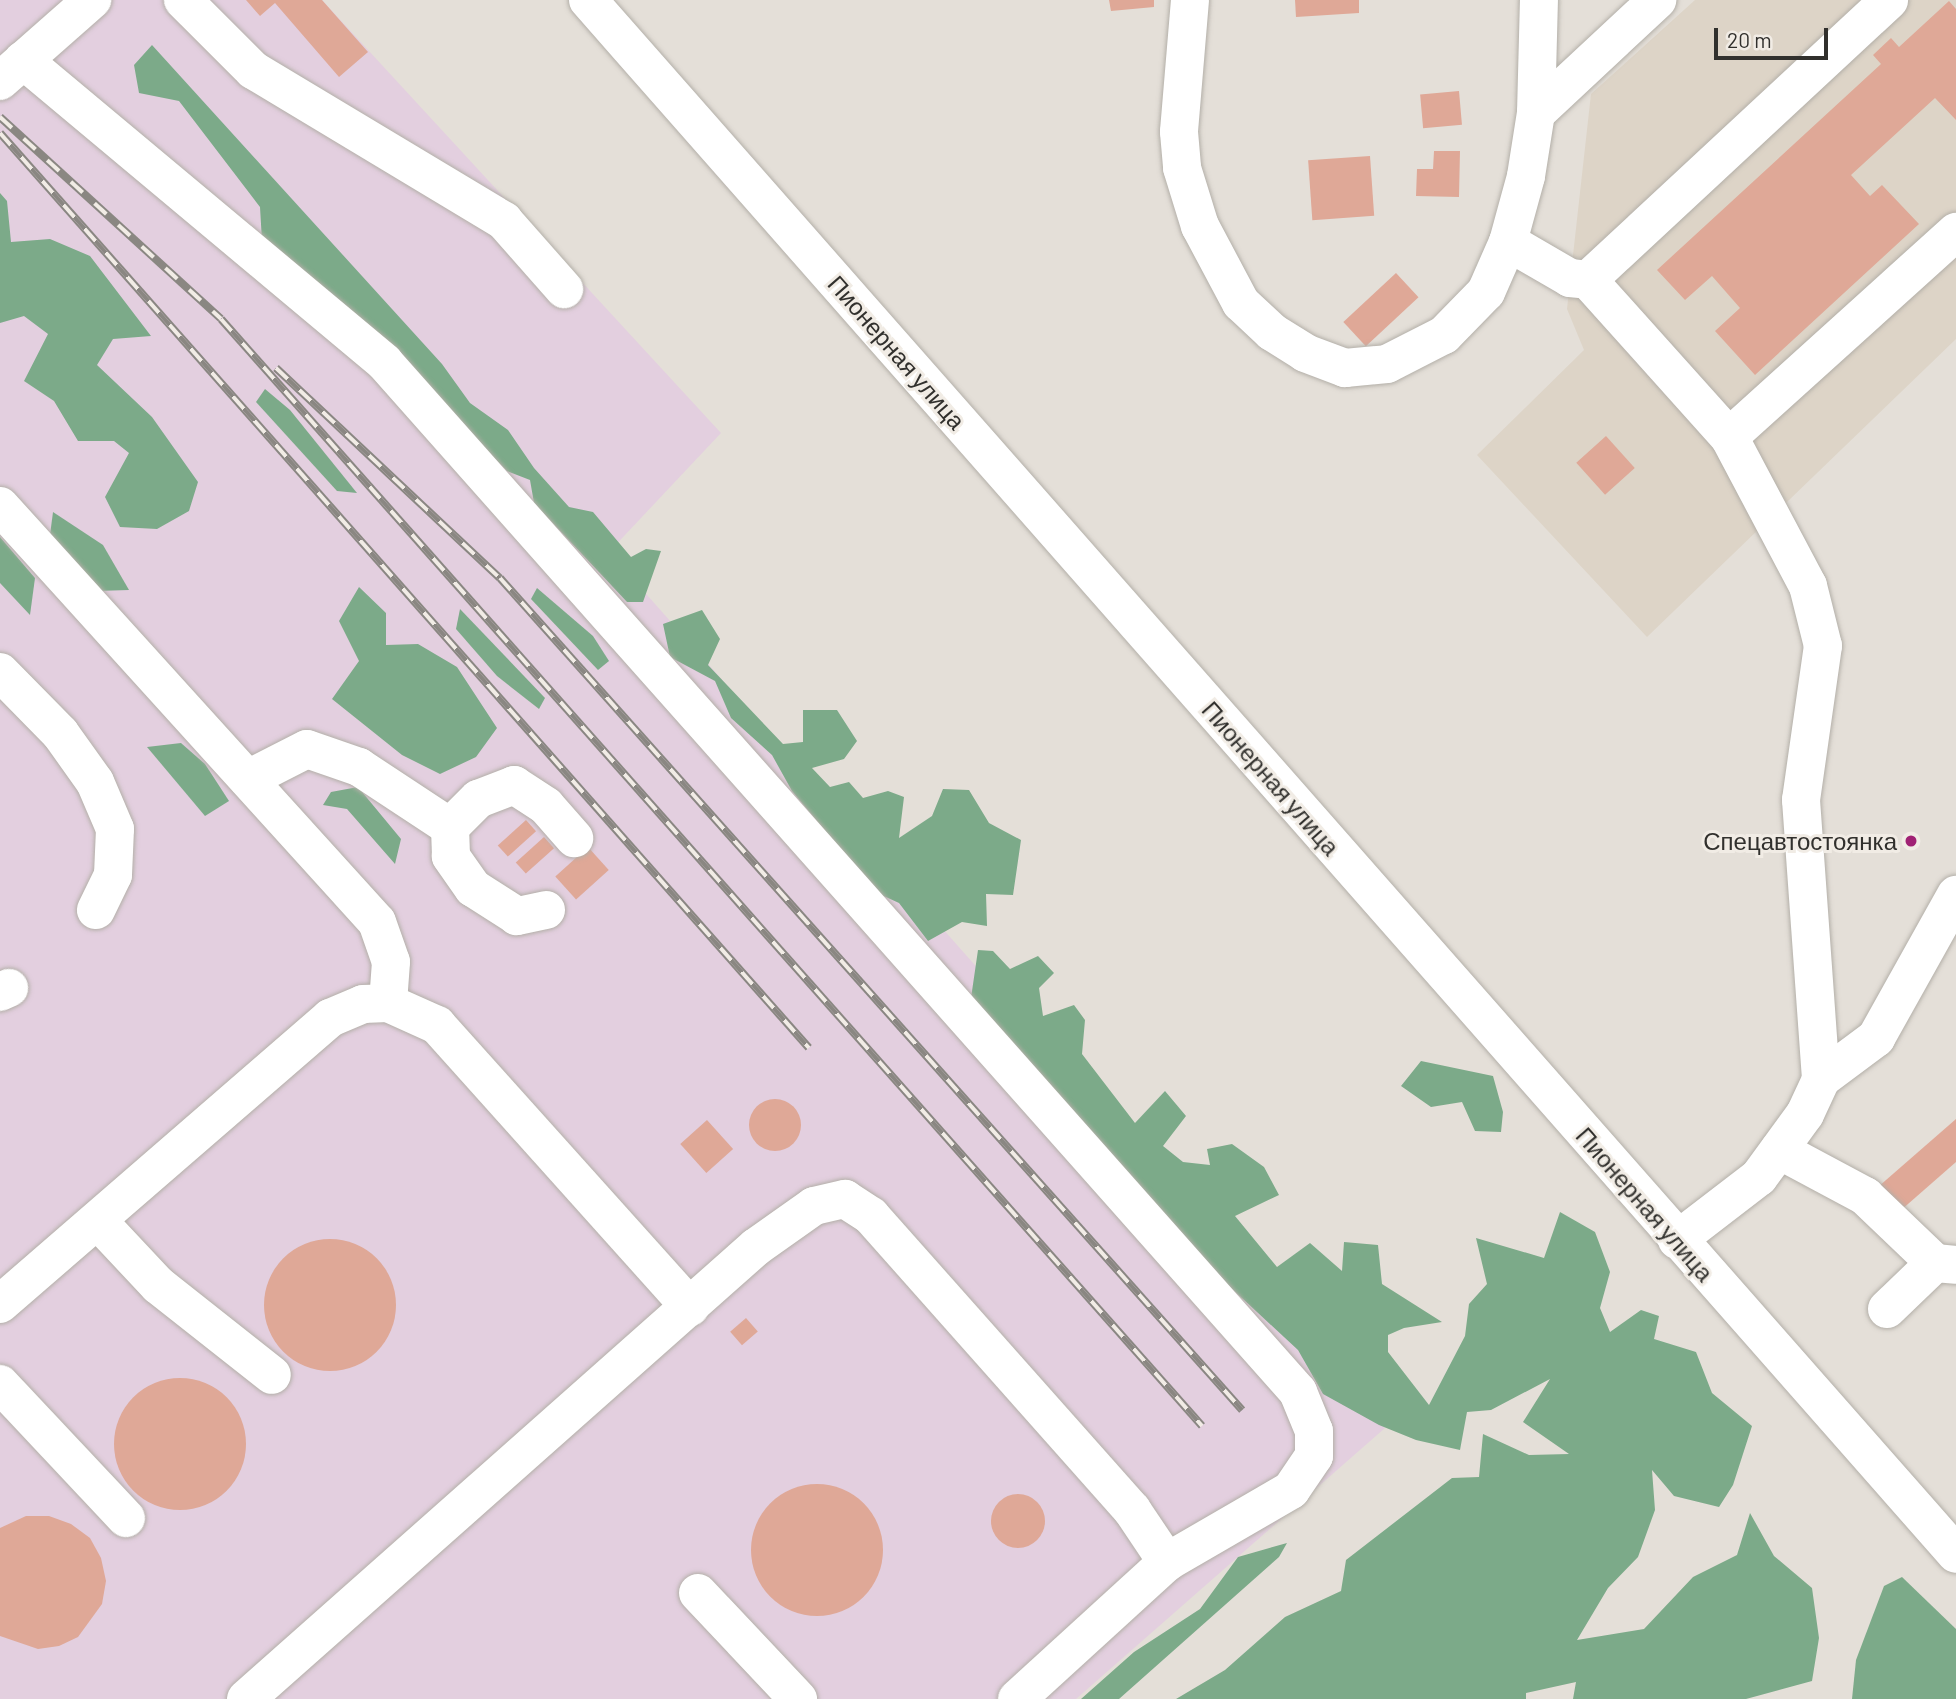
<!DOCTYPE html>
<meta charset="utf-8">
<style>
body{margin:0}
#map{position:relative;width:1956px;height:1699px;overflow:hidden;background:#e4dfd8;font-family:Barlow,sans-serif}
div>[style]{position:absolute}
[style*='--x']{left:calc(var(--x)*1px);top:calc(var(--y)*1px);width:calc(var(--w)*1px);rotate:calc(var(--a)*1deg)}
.built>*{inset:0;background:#ddd4c7}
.industrial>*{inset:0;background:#e3cfdf}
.forest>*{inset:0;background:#7caa89}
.building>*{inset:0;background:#dfa897;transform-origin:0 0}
.round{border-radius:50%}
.roads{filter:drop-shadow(0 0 2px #b3afa8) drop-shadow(0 0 2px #b3afa8)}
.minor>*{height:38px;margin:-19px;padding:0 19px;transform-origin:19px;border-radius:19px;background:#fff}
.rail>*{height:8px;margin-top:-4px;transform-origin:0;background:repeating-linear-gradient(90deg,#f1ece5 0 16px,#8a8782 0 32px);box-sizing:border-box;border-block:2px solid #8a8782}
.dots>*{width:19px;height:19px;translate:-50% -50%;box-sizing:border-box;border:4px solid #f1ece5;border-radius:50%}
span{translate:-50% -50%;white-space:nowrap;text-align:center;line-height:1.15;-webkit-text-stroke:6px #f1ece5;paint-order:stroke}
.street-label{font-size:24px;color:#31302d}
.poi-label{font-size:24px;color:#31302d}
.right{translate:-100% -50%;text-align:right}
.scale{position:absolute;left:1714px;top:28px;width:114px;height:32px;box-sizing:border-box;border:4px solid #31302d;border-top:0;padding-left:9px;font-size:21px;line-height:24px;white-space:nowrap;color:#31302d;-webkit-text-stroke:5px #f1ece5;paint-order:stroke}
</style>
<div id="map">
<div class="built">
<i style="clip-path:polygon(1695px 0,1956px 0,1956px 339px,1647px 637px,1477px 455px,1584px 350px,1567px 309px,1591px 94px)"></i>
</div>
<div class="industrial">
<i style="clip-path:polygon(0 0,322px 0,721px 433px,609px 552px,1385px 1428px,1076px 1699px,0 1699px)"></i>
</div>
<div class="forest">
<i style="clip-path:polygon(152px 45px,442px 364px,470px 403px,508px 430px,534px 468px,569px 507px,593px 512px,631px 557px,646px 549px,661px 551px,643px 602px,627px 602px,534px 503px,530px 480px,507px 471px,383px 345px,262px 241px,260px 207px,179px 101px,139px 93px,134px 65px)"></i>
<i style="clip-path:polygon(0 193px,7px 201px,11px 242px,50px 239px,90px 256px,151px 336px,113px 339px,97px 365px,152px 417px,198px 482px,189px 511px,157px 529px,120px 527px,105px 497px,129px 453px,114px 441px,78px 441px,54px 401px,24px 381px,48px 334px,24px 316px,0 323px)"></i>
<i style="clip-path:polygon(265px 389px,290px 410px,357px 493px,337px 491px,256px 402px)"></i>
<i style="clip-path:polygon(53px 512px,103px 545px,129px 590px,96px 591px,49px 543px)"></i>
<i style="clip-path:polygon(0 537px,35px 578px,30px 615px,0 583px)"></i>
<i style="clip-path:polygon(359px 587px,386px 613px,386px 645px,418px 644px,457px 667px,497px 728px,476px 757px,440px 774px,402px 755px,332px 699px,359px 661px,339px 621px)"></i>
<i style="clip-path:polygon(537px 588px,593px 636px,609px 661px,598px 670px,531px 599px)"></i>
<i style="clip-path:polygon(460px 609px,545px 698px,539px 709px,497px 676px,456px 629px)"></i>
<i style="clip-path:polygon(702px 610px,720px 639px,708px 665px,783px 744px,803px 742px,803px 710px,837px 710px,857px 741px,844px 759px,812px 768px,830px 787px,849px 782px,863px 798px,888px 791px,904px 797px,899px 838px,932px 816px,943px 789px,969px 790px,989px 823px,1021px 840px,1013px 895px,986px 894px,987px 926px,962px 922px,928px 941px,899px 903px,877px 893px,792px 791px,772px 755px,731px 718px,715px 681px,670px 657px,663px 624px)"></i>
<i style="clip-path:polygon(181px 743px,205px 764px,229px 801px,205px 816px,147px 747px)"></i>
<i style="clip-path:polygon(358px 787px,401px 839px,395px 864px,347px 809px,323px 805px,331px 792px)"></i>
<i style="clip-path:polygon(978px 950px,993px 951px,1010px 969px,1038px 956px,1054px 973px,1039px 988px,1043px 1016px,1074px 1005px,1085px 1020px,1082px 1054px,1135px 1123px,1165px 1091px,1186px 1116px,1163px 1146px,1183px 1162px,1210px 1165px,1207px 1149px,1232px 1144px,1264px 1167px,1279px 1195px,1235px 1216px,1277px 1267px,1310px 1243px,1342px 1271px,1344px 1242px,1378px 1245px,1382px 1284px,1442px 1322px,1404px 1328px,1388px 1335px,1388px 1352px,1429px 1405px,1465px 1336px,1469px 1304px,1487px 1284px,1476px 1238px,1544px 1258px,1560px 1212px,1595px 1232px,1610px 1272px,1600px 1308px,1610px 1332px,1641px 1310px,1659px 1316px,1654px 1339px,1696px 1352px,1712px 1393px,1752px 1426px,1733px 1485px,1719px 1507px,1674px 1496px,1652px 1470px,1655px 1510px,1638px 1557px,1608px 1588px,1577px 1640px,1644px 1629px,1693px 1577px,1737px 1555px,1750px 1513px,1774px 1556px,1812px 1588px,1819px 1638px,1812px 1681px,1746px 1699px,1573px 1699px,1576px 1682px,1526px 1693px,1526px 1699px,1176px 1699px,1225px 1670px,1285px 1617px,1341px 1591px,1346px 1560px,1452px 1478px,1479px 1477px,1483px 1434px,1529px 1455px,1569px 1454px,1523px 1422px,1550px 1379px,1491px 1410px,1467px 1412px,1460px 1450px,1416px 1440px,1379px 1425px,1323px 1394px,1298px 1350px,1229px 1286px,971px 998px)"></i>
<i style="clip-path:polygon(1421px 1061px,1493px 1076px,1503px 1112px,1501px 1132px,1475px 1131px,1462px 1102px,1431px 1107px,1401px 1086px)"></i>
<i style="clip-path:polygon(1287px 1543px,1279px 1557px,1119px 1699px,1081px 1699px,1134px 1652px,1200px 1609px,1238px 1557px)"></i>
<i style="clip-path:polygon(1902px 1577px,1956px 1629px,1956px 1699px,1852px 1699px,1856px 1660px,1884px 1586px)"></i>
</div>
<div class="building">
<i style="clip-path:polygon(246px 0,322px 0,368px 52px,339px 77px,275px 3px,260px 16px)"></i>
<i style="clip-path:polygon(1109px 0,1154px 0,1154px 7px,1111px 11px)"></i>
<i style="clip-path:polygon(1295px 0,1359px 0,1359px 13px,1296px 17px)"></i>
<i style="clip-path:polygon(1949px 1px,1956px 9px,1956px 120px,1935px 98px,1851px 175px,1870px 196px,1882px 185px,1919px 224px,1755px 375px,1715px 331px,1740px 308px,1712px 276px,1685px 300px,1657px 270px,1881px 64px,1873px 55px,1891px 38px,1899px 47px)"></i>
<i style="left:1459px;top:91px;width:34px;height:39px;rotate:85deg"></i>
<i style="clip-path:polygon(1434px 151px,1460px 151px,1459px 197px,1416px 196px,1417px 169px,1433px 169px)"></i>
<i style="left:1370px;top:156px;width:60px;height:62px;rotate:86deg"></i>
<i style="left:1396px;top:273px;width:33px;height:72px;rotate:47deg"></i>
<i style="left:1606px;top:436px;width:43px;height:40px;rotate:48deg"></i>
<i style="left:526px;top:820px;width:15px;height:38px;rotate:48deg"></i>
<i style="left:544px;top:837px;width:15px;height:38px;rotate:48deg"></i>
<i style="left:588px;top:847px;width:31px;height:44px;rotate:48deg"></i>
<i class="round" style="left:749px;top:1099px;width:52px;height:52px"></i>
<i style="clip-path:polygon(1956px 1119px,1956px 1162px,1900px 1211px,1878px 1187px)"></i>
<i style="left:707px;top:1120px;width:39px;height:36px;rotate:48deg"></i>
<i class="round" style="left:264px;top:1239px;width:132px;height:132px"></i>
<i style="left:746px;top:1318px;width:18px;height:21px;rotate:49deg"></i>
<i class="round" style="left:114px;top:1378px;width:132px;height:132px"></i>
<i class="round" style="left:751px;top:1484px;width:132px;height:132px"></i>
<i class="round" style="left:991px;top:1494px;width:54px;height:54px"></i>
<i style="clip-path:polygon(26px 1516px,49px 1516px,71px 1524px,90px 1538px,101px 1558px,106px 1581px,102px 1604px,78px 1637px,59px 1646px,38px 1649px,0 1636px,0 1528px)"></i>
</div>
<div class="roads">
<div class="minor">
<i style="--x:183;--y:0;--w:99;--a:45"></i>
<i style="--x:253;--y:70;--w:293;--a:31"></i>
<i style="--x:504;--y:221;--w:91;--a:48.6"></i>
<i style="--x:588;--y:0;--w:2070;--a:48.64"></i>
<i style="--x:1190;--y:0;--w:132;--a:94.8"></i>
<i style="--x:1179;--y:132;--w:36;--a:85"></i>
<i style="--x:1182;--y:168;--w:61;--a:72.8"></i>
<i style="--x:1200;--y:226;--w:87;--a:62"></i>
<i style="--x:1241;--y:303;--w:42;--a:43.1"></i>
<i style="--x:1272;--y:332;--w:39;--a:32"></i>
<i style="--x:1305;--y:353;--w:43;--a:20.6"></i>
<i style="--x:1345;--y:368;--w:42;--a:-5.4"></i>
<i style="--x:1387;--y:364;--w:64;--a:-27"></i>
<i style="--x:1444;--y:335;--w:60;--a:-45.7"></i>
<i style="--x:1486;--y:292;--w:55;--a:-66.3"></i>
<i style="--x:1508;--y:242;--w:68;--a:-74.7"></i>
<i style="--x:1526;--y:176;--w:64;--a:-81"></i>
<i style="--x:1536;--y:113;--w:113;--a:-88.5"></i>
<i style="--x:23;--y:60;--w:471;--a:39.9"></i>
<i style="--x:384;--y:362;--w:1377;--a:48.41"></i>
<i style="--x:1298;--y:1392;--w:42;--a:67.7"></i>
<i style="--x:1314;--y:1431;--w:25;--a:90"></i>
<i style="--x:1314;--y:1456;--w:41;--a:124.1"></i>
<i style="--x:1291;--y:1490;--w:143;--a:149.9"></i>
<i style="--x:1167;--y:1562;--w:203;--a:137.6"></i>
<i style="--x:0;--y:81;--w:123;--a:-41.4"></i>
<i style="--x:1536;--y:113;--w:166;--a:-43"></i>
<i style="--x:1508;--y:242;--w:72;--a:30.1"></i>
<i style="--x:1570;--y:278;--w:18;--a:6"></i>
<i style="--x:1729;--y:437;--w:306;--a:-42.1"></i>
<i style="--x:0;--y:506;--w:561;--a:47.82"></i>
<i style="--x:377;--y:922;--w:42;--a:70.7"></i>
<i style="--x:391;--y:962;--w:41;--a:94.2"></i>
<i style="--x:0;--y:672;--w:86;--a:45.5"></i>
<i style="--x:60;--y:733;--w:60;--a:54.5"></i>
<i style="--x:95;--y:782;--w:51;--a:66.9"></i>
<i style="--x:115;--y:829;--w:46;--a:92.5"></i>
<i style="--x:113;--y:875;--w:39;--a:116"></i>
<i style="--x:248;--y:779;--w:66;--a:-27"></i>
<i style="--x:307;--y:749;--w:55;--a:19.1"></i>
<i style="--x:359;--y:767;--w:109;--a:33.4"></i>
<i style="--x:546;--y:910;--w:30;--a:168"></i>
<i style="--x:517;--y:916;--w:52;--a:-147.5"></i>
<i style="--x:473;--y:888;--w:39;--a:-125"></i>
<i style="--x:451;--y:856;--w:29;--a:-92"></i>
<i style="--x:450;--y:827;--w:40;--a:-45"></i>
<i style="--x:478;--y:799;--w:39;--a:-21"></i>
<i style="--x:514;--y:785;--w:38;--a:33"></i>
<i style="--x:546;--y:806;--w:43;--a:48.8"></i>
<i style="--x:0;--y:992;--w:10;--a:-24"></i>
<i style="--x:1821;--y:1079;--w:69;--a:-36.7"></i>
<i style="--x:1876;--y:1038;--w:164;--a:-60.8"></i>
<i style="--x:1779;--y:1150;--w:98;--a:28.1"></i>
<i style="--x:1865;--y:1196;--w:97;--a:43.7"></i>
<i style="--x:98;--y:1221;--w:88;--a:46.8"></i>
<i style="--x:158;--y:1285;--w:145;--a:38.3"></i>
<i style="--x:1677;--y:1240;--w:103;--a:-37.5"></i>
<i style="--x:1759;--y:1177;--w:78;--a:-53.9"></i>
<i style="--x:1805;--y:1114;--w:38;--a:-65"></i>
<i style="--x:1821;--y:1079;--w:280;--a:-94.1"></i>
<i style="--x:1801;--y:800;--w:156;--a:-81.9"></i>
<i style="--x:1823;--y:646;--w:62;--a:-104"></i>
<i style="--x:1808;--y:586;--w:169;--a:-117.9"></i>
<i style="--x:1729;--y:437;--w:211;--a:-131.9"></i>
<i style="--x:1588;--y:280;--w:411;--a:-42.9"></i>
<i style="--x:0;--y:1304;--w:437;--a:-40.9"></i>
<i style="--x:330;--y:1018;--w:36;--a:-23"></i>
<i style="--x:363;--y:1004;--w:25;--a:-2"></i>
<i style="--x:388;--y:1003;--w:54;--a:24.2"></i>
<i style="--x:437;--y:1025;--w:379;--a:48.1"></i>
<i style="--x:1887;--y:1309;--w:66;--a:-43.8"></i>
<i style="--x:1935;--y:1263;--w:21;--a:5"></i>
<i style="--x:0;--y:1384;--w:184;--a:46.8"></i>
<i style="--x:698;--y:1593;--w:146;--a:46.7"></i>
<i style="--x:246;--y:1699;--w:681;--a:-41.55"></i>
<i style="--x:756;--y:1247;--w:71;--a:-35.3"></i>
<i style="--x:814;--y:1206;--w:32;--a:-13"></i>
<i style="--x:845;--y:1199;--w:31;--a:33"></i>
<i style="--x:871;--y:1216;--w:393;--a:48.4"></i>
<i style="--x:1132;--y:1510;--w:63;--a:56.1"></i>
</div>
</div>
<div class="rail">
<i style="--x:0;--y:117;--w:299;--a:42.4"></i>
<i style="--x:221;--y:319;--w:1479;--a:48.45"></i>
<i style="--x:0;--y:133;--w:1221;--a:48.52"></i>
<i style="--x:276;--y:368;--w:307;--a:43.2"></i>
<i style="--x:500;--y:578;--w:1115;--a:48.27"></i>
</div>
<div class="dots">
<i style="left:1911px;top:841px;background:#a02174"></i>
</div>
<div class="street-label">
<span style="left:897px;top:352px;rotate:49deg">Пионерная улица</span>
<span style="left:1271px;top:778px;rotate:49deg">Пионерная улица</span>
<span style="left:1645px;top:1204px;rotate:49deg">Пионерная улица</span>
</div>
<div class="poi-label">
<span class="right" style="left:1897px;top:841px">Спецавтостоянка</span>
</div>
<div class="scale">20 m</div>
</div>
